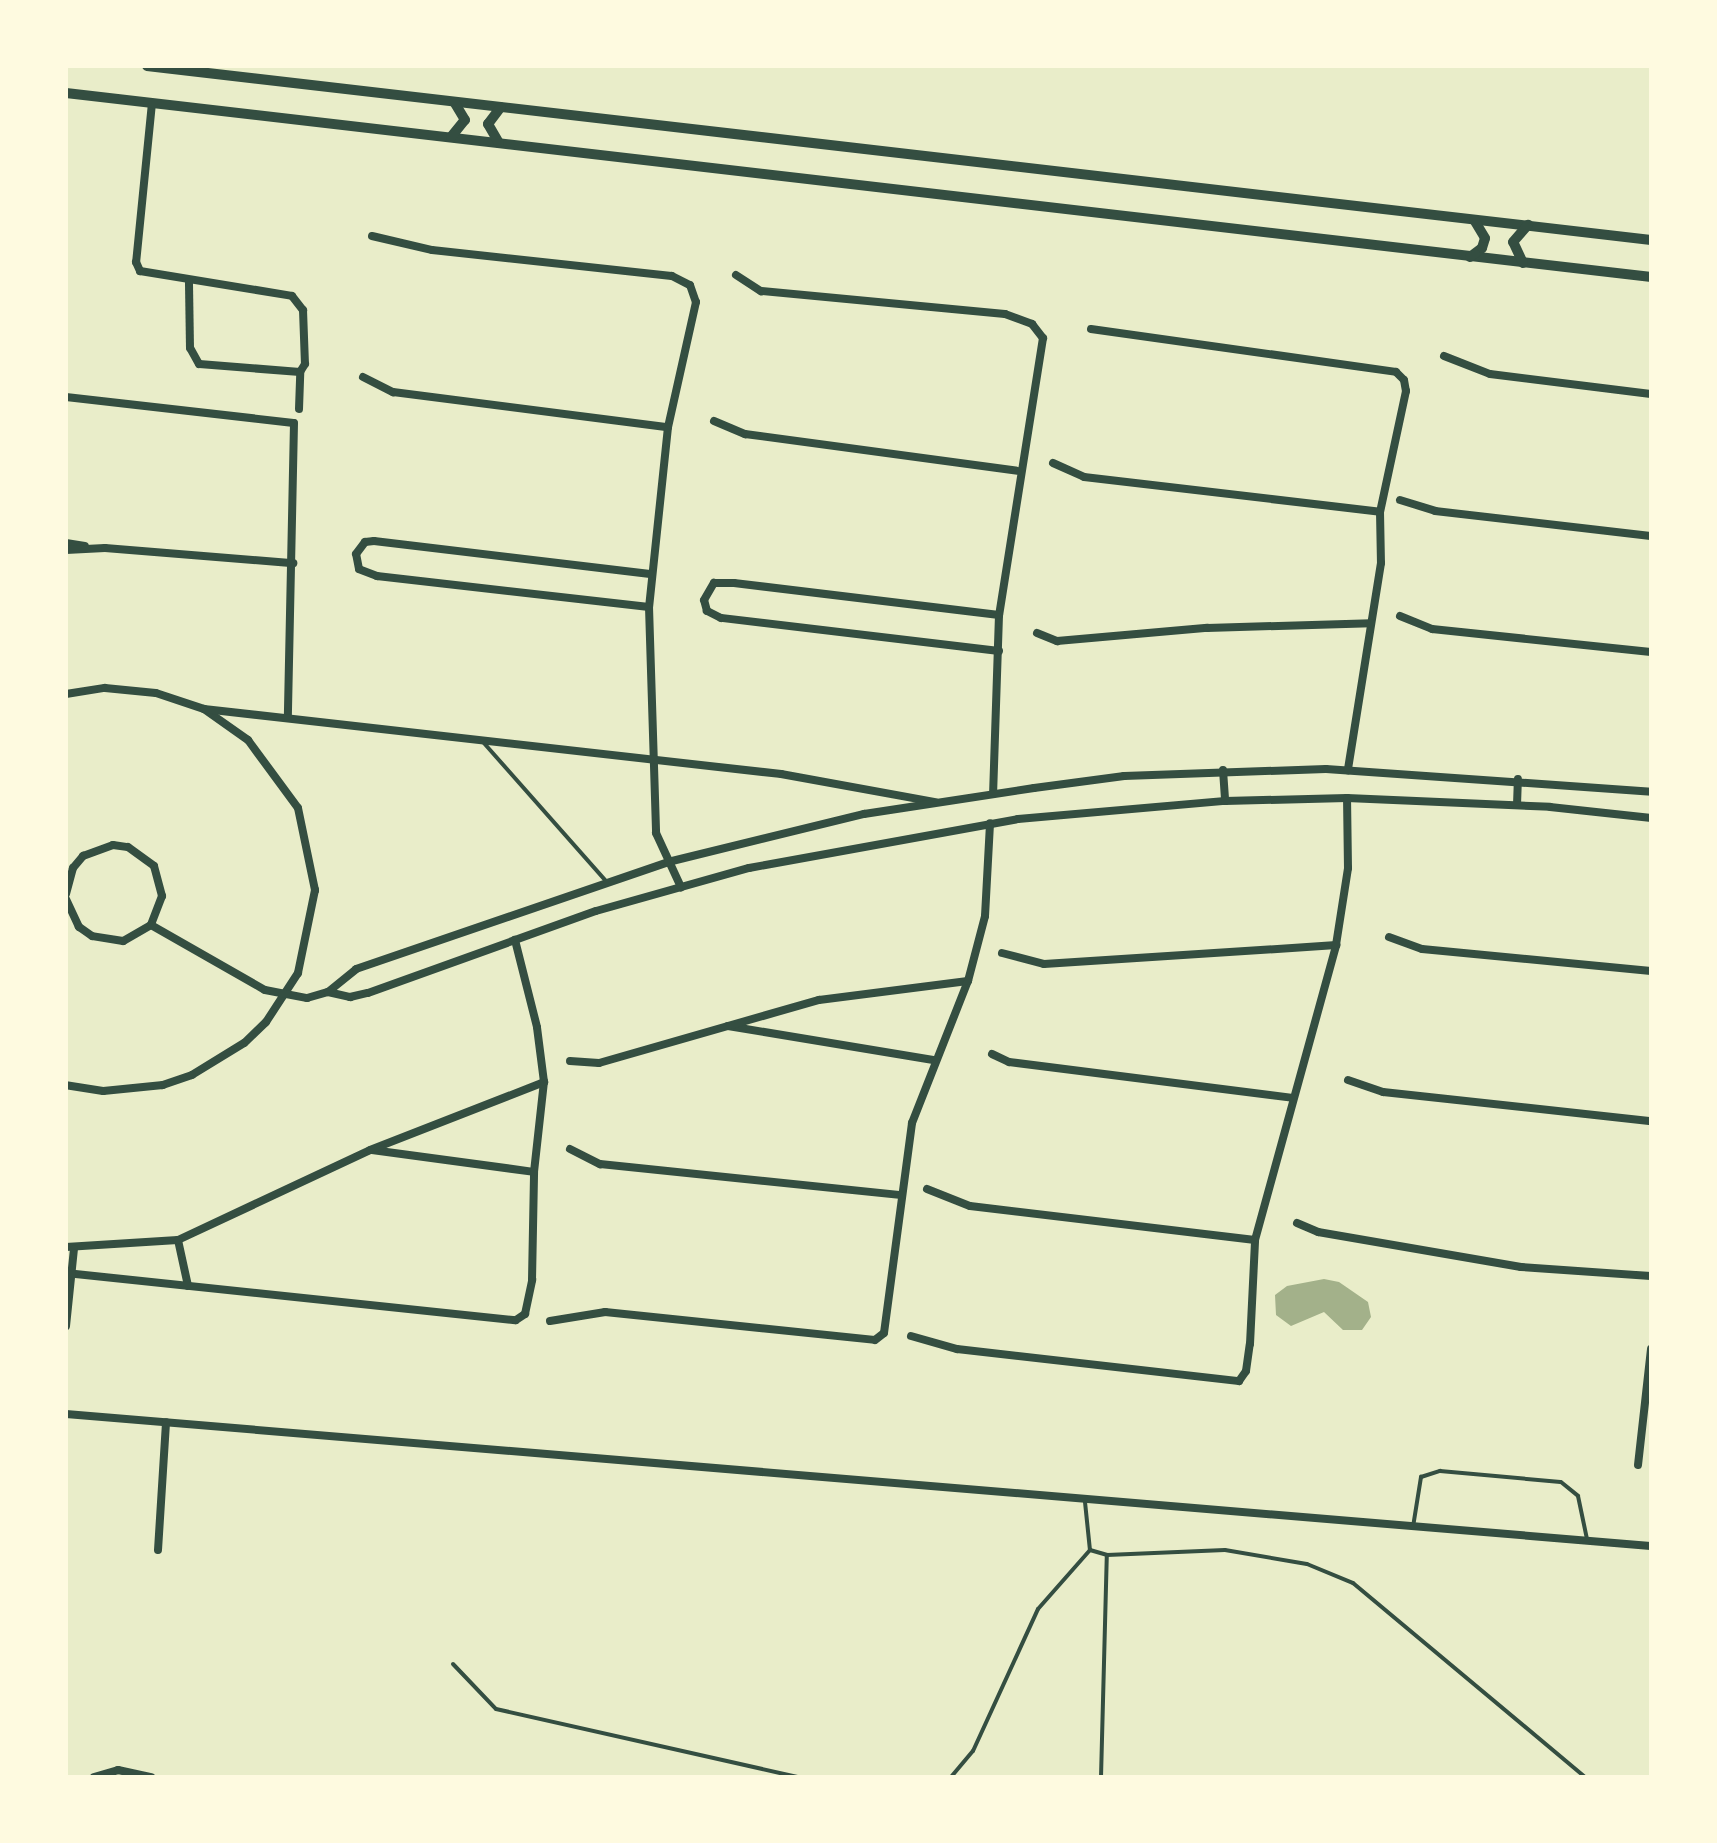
<!DOCTYPE html>
<style>
body{margin:0}
#map{position:relative;width:1717px;height:1843px;overflow:hidden;background:#e9edc9;font-family:Montserrat,sans-serif}
div>[style]{position:absolute}
[style*='--x']{left:calc(var(--x)*1px);top:calc(var(--y)*1px);width:calc(var(--w)*1px);rotate:calc(var(--a)*1deg)}
.water>*{inset:0;background:#a3b18a}
.service>*{height:4px;margin:-2px;padding:0 2px;transform-origin:2px;border-radius:2px;background:#344e41}
.minor>*{height:8px;margin:-4px;padding:0 4px;transform-origin:4px;border-radius:4px;background:#344e41}
.tertiary>*{height:10px;margin:-5px;padding:0 5px;transform-origin:5px;border-radius:5px;background:#344e41}
span{translate:-50% -50%;white-space:nowrap;text-align:center;line-height:1.15;-webkit-text-stroke:6px #fefae0;paint-order:stroke}
.frame{position:absolute;inset:0;border:68px solid #fefae0;pointer-events:none}
</style>
<div id="map">
<div class="water">
<i style="clip-path:polygon(1324px 1279px,1339px 1282px,1368px 1302px,1371px 1317px,1362px 1330px,1343px 1330px,1324px 1312px,1291px 1326px,1276px 1315px,1275px 1295px,1287px 1286px)"></i>
</div>
<div class="service">
<i style="--x:483;--y:742;--w:186;--a:48.5"></i>
<i style="--x:1085;--y:1502;--w:48;--a:84.1"></i>
<i style="--x:1090;--y:1550;--w:18;--a:16"></i>
<i style="--x:1107;--y:1555;--w:118;--a:-2.4"></i>
<i style="--x:1225;--y:1550;--w:83;--a:9.7"></i>
<i style="--x:1307;--y:1564;--w:50;--a:22.4"></i>
<i style="--x:1353;--y:1583;--w:302;--a:39.9"></i>
<i style="--x:1413;--y:1527;--w:51;--a:-80.9"></i>
<i style="--x:1421;--y:1477;--w:20;--a:-18"></i>
<i style="--x:1440;--y:1471;--w:121;--a:5.2"></i>
<i style="--x:1561;--y:1482;--w:22;--a:39"></i>
<i style="--x:1578;--y:1496;--w:44;--a:78.2"></i>
<i style="--x:453;--y:1664;--w:62;--a:46.3"></i>
<i style="--x:496;--y:1709;--w:309;--a:12.7"></i>
<i style="--x:951;--y:1777;--w:34;--a:-50"></i>
<i style="--x:973;--y:1751;--w:156;--a:-65.4"></i>
<i style="--x:1038;--y:1609;--w:79;--a:-48.6"></i>
<i style="--x:1101;--y:1777;--w:222;--a:-88.5"></i>
</div>
<div class="minor">
<i style="--x:152;--y:103;--w:160;--a:95.7"></i>
<i style="--x:136;--y:262;--w:10;--a:66"></i>
<i style="--x:140;--y:271;--w:154;--a:9.3"></i>
<i style="--x:292;--y:296;--w:18;--a:52"></i>
<i style="--x:303;--y:310;--w:54;--a:87.9"></i>
<i style="--x:305;--y:364;--w:9;--a:122"></i>
<i style="--x:300;--y:372;--w:101;--a:-175.5"></i>
<i style="--x:199;--y:364;--w:18;--a:-119"></i>
<i style="--x:190;--y:348;--w:66;--a:-90.9"></i>
<i style="--x:372;--y:236;--w:62;--a:13.1"></i>
<i style="--x:432;--y:250;--w:241;--a:6.2"></i>
<i style="--x:672;--y:276;--w:20;--a:27"></i>
<i style="--x:690;--y:285;--w:18;--a:71"></i>
<i style="--x:696;--y:302;--w:128;--a:102.6"></i>
<i style="--x:668;--y:427;--w:181;--a:96"></i>
<i style="--x:649;--y:607;--w:226;--a:88.2"></i>
<i style="--x:656;--y:833;--w:60;--a:65.2"></i>
<i style="--x:736;--y:275;--w:30;--a:33"></i>
<i style="--x:761;--y:291;--w:245;--a:5.4"></i>
<i style="--x:1005;--y:314;--w:29;--a:20"></i>
<i style="--x:1032;--y:324;--w:18;--a:52"></i>
<i style="--x:1043;--y:338;--w:280;--a:99"></i>
<i style="--x:999;--y:615;--w:179;--a:91.9"></i>
<i style="--x:1091;--y:329;--w:308;--a:8"></i>
<i style="--x:1396;--y:372;--w:11;--a:45"></i>
<i style="--x:1404;--y:380;--w:11;--a:80"></i>
<i style="--x:1406;--y:391;--w:124;--a:102.1"></i>
<i style="--x:1380;--y:512;--w:51;--a:88.9"></i>
<i style="--x:1381;--y:563;--w:210;--a:99.1"></i>
<i style="--x:1444;--y:356;--w:49;--a:21.4"></i>
<i style="--x:1490;--y:374;--w:162;--a:7.1"></i>
<i style="--x:363;--y:377;--w:34;--a:27"></i>
<i style="--x:393;--y:392;--w:277;--a:7.3"></i>
<i style="--x:66;--y:397;--w:229;--a:6.5"></i>
<i style="--x:294;--y:423;--w:292;--a:91.2"></i>
<i style="--x:299;--y:409;--w:37;--a:-88"></i>
<i style="--x:714;--y:421;--w:34;--a:23"></i>
<i style="--x:745;--y:434;--w:275;--a:7.7"></i>
<i style="--x:1053;--y:463;--w:34;--a:24"></i>
<i style="--x:1084;--y:477;--w:298;--a:6.7"></i>
<i style="--x:1400;--y:500;--w:37;--a:17"></i>
<i style="--x:1435;--y:511;--w:217;--a:6.6"></i>
<i style="--x:66;--y:543;--w:19;--a:9"></i>
<i style="--x:66;--y:550;--w:39;--a:-3"></i>
<i style="--x:105;--y:548;--w:189;--a:4.6"></i>
<i style="--x:649;--y:607;--w:274;--a:-173.5"></i>
<i style="--x:377;--y:576;--w:19;--a:-159"></i>
<i style="--x:359;--y:569;--w:15;--a:-101"></i>
<i style="--x:356;--y:554;--w:15;--a:-53"></i>
<i style="--x:365;--y:542;--w:9;--a:-6"></i>
<i style="--x:374;--y:541;--w:278;--a:6.8"></i>
<i style="--x:1400;--y:616;--w:35;--a:22"></i>
<i style="--x:1432;--y:629;--w:220;--a:6"></i>
<i style="--x:1037;--y:633;--w:22;--a:22"></i>
<i style="--x:1057;--y:641;--w:151;--a:-5"></i>
<i style="--x:1207;--y:628;--w:164;--a:-1.7"></i>
<i style="--x:999;--y:651;--w:280;--a:-173.2"></i>
<i style="--x:721;--y:618;--w:16;--a:-153"></i>
<i style="--x:707;--y:611;--w:11;--a:-105"></i>
<i style="--x:704;--y:600;--w:20;--a:-60"></i>
<i style="--x:714;--y:583;--w:20;--a:0"></i>
<i style="--x:734;--y:583;--w:267;--a:6.9"></i>
<i style="--x:66;--y:694;--w:39;--a:-9"></i>
<i style="--x:105;--y:688;--w:51;--a:5.6"></i>
<i style="--x:156;--y:693;--w:51;--a:18.4"></i>
<i style="--x:204;--y:709;--w:54;--a:35.2"></i>
<i style="--x:248;--y:740;--w:84;--a:53.7"></i>
<i style="--x:298;--y:808;--w:84;--a:78.3"></i>
<i style="--x:315;--y:890;--w:85;--a:101.6"></i>
<i style="--x:298;--y:973;--w:59;--a:123.1"></i>
<i style="--x:266;--y:1022;--w:30;--a:136"></i>
<i style="--x:244;--y:1043;--w:61;--a:148.4"></i>
<i style="--x:192;--y:1075;--w:31;--a:161"></i>
<i style="--x:163;--y:1085;--w:60;--a:174.3"></i>
<i style="--x:103;--y:1091;--w:37;--a:-171"></i>
<i style="--x:204;--y:709;--w:581;--a:6.43"></i>
<i style="--x:781;--y:774;--w:157;--a:10.3"></i>
<i style="--x:1223;--y:770;--w:31;--a:86"></i>
<i style="--x:1517;--y:805;--w:26;--a:-88"></i>
<i style="--x:66;--y:894;--w:27;--a:-75"></i>
<i style="--x:73;--y:868;--w:16;--a:-50"></i>
<i style="--x:83;--y:856;--w:32;--a:-20"></i>
<i style="--x:113;--y:845;--w:15;--a:8"></i>
<i style="--x:128;--y:847;--w:32;--a:36"></i>
<i style="--x:154;--y:866;--w:31;--a:75"></i>
<i style="--x:162;--y:896;--w:31;--a:111"></i>
<i style="--x:151;--y:925;--w:32;--a:150"></i>
<i style="--x:123;--y:941;--w:31;--a:-171"></i>
<i style="--x:92;--y:936;--w:16;--a:-145"></i>
<i style="--x:79;--y:927;--w:31;--a:-115"></i>
<i style="--x:151;--y:925;--w:131;--a:29.7"></i>
<i style="--x:265;--y:990;--w:43;--a:10.8"></i>
<i style="--x:307;--y:998;--w:22;--a:-16"></i>
<i style="--x:328;--y:992;--w:36;--a:-39"></i>
<i style="--x:356;--y:969;--w:330;--a:-18.9"></i>
<i style="--x:668;--y:862;--w:202;--a:-13.8"></i>
<i style="--x:864;--y:814;--w:172;--a:-8.7"></i>
<i style="--x:1034;--y:788;--w:91;--a:-7.6"></i>
<i style="--x:1124;--y:776;--w:202;--a:-2"></i>
<i style="--x:1326;--y:769;--w:326;--a:4"></i>
<i style="--x:1389;--y:937;--w:35;--a:20"></i>
<i style="--x:1422;--y:949;--w:230;--a:5.5"></i>
<i style="--x:1002;--y:953;--w:43;--a:14.7"></i>
<i style="--x:1044;--y:964;--w:293;--a:-3.7"></i>
<i style="--x:328;--y:992;--w:23;--a:13"></i>
<i style="--x:350;--y:997;--w:18;--a:-13"></i>
<i style="--x:368;--y:993;--w:242;--a:-19.8"></i>
<i style="--x:596;--y:911;--w:159;--a:-15.7"></i>
<i style="--x:749;--y:868;--w:273;--a:-10.3"></i>
<i style="--x:1018;--y:819;--w:208;--a:-5"></i>
<i style="--x:1225;--y:801;--w:122;--a:-1.4"></i>
<i style="--x:1347;--y:798;--w:203;--a:2.5"></i>
<i style="--x:1550;--y:807;--w:102;--a:6.2"></i>
<i style="--x:728;--y:1026;--w:208;--a:9.4"></i>
<i style="--x:992;--y:1054;--w:19;--a:25"></i>
<i style="--x:1009;--y:1062;--w:286;--a:7.2"></i>
<i style="--x:570;--y:1061;--w:29;--a:4"></i>
<i style="--x:599;--y:1063;--w:229;--a:-16"></i>
<i style="--x:819;--y:1000;--w:150;--a:-7.3"></i>
<i style="--x:1348;--y:1080;--w:37;--a:19"></i>
<i style="--x:1383;--y:1092;--w:270;--a:6.2"></i>
<i style="--x:570;--y:1149;--w:34;--a:27"></i>
<i style="--x:600;--y:1164;--w:303;--a:5.9"></i>
<i style="--x:372;--y:1150;--w:163;--a:7.7"></i>
<i style="--x:927;--y:1189;--w:46;--a:21.6"></i>
<i style="--x:970;--y:1206;--w:287;--a:6.8"></i>
<i style="--x:1297;--y:1223;--w:23;--a:23"></i>
<i style="--x:1318;--y:1232;--w:206;--a:9.8"></i>
<i style="--x:1521;--y:1267;--w:130;--a:4"></i>
<i style="--x:178;--y:1240;--w:47;--a:77.7"></i>
<i style="--x:66;--y:1247;--w:112;--a:-3.6"></i>
<i style="--x:178;--y:1240;--w:212;--a:-25.1"></i>
<i style="--x:370;--y:1150;--w:187;--a:-21.3"></i>
<i style="--x:66;--y:1273;--w:452;--a:6"></i>
<i style="--x:516;--y:1320;--w:11;--a:-34"></i>
<i style="--x:525;--y:1314;--w:35;--a:-78"></i>
<i style="--x:532;--y:1280;--w:108;--a:-88.9"></i>
<i style="--x:534;--y:1172;--w:91;--a:-83.7"></i>
<i style="--x:544;--y:1082;--w:55;--a:-97.3"></i>
<i style="--x:537;--y:1027;--w:90;--a:-104.2"></i>
<i style="--x:550;--y:1321;--w:56;--a:-9.3"></i>
<i style="--x:605;--y:1312;--w:271;--a:5.9"></i>
<i style="--x:875;--y:1340;--w:11;--a:-38"></i>
<i style="--x:884;--y:1333;--w:212;--a:-82.4"></i>
<i style="--x:912;--y:1123;--w:153;--a:-68.5"></i>
<i style="--x:968;--y:981;--w:67;--a:-75.3"></i>
<i style="--x:985;--y:916;--w:93;--a:-86.9"></i>
<i style="--x:66;--y:1326;--w:77;--a:-84.1"></i>
<i style="--x:911;--y:1336;--w:48;--a:15.8"></i>
<i style="--x:957;--y:1349;--w:284;--a:6.5"></i>
<i style="--x:1239;--y:1381;--w:12;--a:-55"></i>
<i style="--x:1246;--y:1371;--w:27;--a:-82"></i>
<i style="--x:1250;--y:1344;--w:104;--a:-87.2"></i>
<i style="--x:1255;--y:1240;--w:306;--a:-74.6"></i>
<i style="--x:1336;--y:945;--w:78;--a:-81.1"></i>
<i style="--x:1348;--y:868;--w:70;--a:-90.8"></i>
<i style="--x:66;--y:1414;--w:1590;--a:4.76"></i>
<i style="--x:1638;--y:1465;--w:117;--a:-83.6"></i>
<i style="--x:158;--y:1550;--w:128;--a:-86.4"></i>
<i style="--x:94;--y:1777;--w:25;--a:-16"></i>
<i style="--x:118;--y:1770;--w:34;--a:12"></i>
</div>
<div class="tertiary">
<i style="--x:147;--y:66;--w:1514;--a:6.6"></i>
<i style="--x:66;--y:93;--w:1596;--a:6.62"></i>
<i style="--x:451;--y:137;--w:22;--a:-51"></i>
<i style="--x:465;--y:120;--w:21;--a:-121"></i>
<i style="--x:499;--y:143;--w:22;--a:-120"></i>
<i style="--x:488;--y:124;--w:21;--a:-53"></i>
<i style="--x:1470;--y:257;--w:15;--a:-37"></i>
<i style="--x:1482;--y:248;--w:10;--a:-73"></i>
<i style="--x:1485;--y:238;--w:21;--a:-121"></i>
<i style="--x:1523;--y:263;--w:23;--a:-115"></i>
<i style="--x:1513;--y:242;--w:23;--a:-49"></i>
</div>
<div class="frame"></div>
</div>
